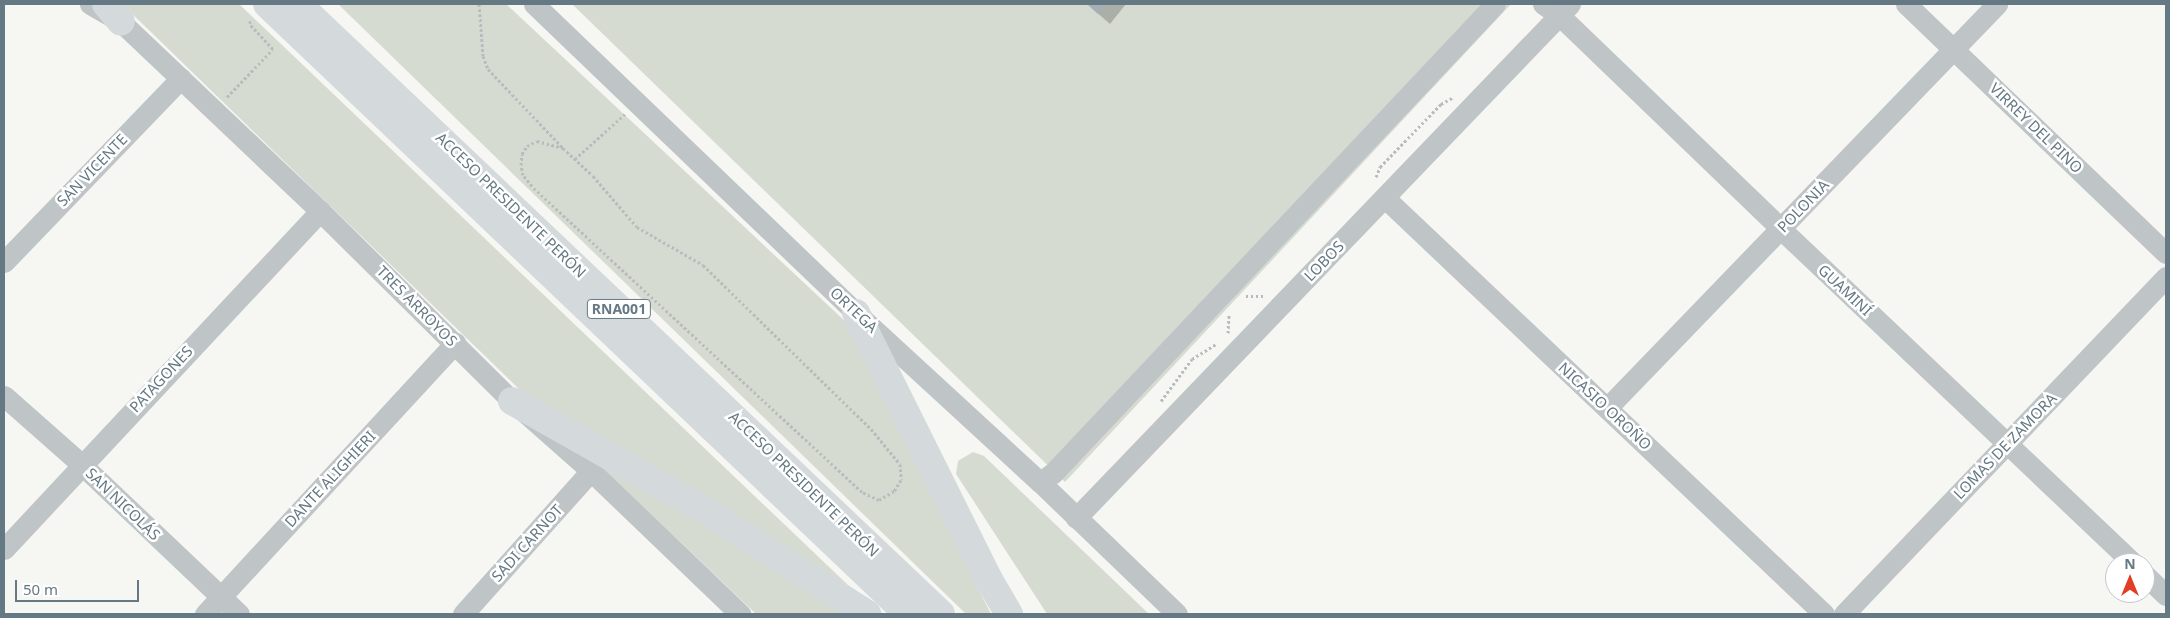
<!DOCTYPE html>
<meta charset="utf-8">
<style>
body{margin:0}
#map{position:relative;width:2170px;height:618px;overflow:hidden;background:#f6f6f3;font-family:"Noto Sans",sans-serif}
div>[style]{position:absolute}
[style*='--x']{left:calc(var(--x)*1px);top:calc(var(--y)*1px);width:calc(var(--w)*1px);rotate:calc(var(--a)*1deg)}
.green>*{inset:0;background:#d6dbd2}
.shadow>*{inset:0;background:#0003}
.building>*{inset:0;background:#a6b0b4}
.path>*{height:3px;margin-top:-1.5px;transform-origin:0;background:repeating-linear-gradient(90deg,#b9bcbe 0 2.5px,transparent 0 5px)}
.minor>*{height:21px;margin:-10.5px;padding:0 10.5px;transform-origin:10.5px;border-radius:10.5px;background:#bfc4c7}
.highway>*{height:28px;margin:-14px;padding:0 14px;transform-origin:14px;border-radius:14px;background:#d4d9dc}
span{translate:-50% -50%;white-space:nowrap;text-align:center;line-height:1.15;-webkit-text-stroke:5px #fff;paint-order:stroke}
.shield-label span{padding:1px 4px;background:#fff;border:1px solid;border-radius:4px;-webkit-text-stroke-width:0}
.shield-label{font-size:14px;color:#657984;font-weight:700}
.street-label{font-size:15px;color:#657984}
.frame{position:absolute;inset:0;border:5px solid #657984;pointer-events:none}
.north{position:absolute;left:2105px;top:553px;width:50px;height:50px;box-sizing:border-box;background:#fff;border:1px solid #c1c9ce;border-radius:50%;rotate:0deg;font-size:14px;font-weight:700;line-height:20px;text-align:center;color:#657984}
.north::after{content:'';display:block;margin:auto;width:18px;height:22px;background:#e23e26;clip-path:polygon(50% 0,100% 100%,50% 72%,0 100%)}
.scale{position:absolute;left:15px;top:580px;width:124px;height:22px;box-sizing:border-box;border:2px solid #657984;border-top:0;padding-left:6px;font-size:15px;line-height:18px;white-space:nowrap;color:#657984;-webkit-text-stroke:4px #fff;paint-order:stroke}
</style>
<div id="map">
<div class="green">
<i style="clip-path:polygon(122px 4px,239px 4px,849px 586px,551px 410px,520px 390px)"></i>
<i style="clip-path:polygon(338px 4px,506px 4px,847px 323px,991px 614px,966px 614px)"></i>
<i style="clip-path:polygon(572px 4px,1511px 4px,1065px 482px)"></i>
<i style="clip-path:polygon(973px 452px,984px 456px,1149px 614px,1047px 614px,956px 474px,958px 461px)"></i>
<i style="clip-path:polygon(587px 453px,857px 614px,756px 614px)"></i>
</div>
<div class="shadow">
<i style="clip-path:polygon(1087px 4px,1126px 4px,1110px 24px)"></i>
</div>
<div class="building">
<i style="clip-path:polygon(1087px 4px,1107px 4px,1098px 14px)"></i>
</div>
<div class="path">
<i style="--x:479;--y:4;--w:52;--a:85.6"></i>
<i style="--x:483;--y:56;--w:14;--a:69"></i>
<i style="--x:488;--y:69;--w:109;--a:46.5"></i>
<i style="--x:563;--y:148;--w:41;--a:43"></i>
<i style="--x:593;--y:176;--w:67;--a:49.2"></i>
<i style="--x:637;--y:227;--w:76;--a:29.9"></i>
<i style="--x:703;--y:265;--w:235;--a:44.3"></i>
<i style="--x:871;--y:429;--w:45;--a:50.4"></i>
<i style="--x:900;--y:464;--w:16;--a:86"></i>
<i style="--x:901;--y:480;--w:13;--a:122"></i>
<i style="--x:894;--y:491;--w:17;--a:149"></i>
<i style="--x:879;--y:500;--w:19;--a:-155"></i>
<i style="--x:862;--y:492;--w:450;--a:-137.2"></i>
<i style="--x:532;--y:186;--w:14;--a:-129"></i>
<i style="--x:523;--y:175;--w:10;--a:-101"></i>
<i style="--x:521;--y:165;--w:11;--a:-85"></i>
<i style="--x:522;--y:154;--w:9;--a:-58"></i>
<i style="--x:527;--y:146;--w:11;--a:-27"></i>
<i style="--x:537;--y:141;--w:27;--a:15"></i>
<i style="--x:227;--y:97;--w:66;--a:-46.2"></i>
<i style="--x:273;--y:49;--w:35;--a:-133"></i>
<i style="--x:249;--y:23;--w:5;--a:-37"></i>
<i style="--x:575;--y:159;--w:67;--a:-42"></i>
<i style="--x:1376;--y:177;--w:11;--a:-68"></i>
<i style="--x:1380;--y:167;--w:88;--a:-45.9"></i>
<i style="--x:1441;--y:104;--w:13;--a:-29"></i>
<i style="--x:1246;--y:296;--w:18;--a:0"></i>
<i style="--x:1228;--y:333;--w:18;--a:-87"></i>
<i style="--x:1161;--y:401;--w:52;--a:-53.6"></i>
<i style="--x:1192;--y:359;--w:28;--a:-32"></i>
</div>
<div class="minor">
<i style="--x:90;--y:4;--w:36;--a:30"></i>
<i style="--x:121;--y:22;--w:274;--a:43.5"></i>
<i style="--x:320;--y:211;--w:270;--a:44.7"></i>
<i style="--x:512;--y:401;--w:106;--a:41.5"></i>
<i style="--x:591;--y:471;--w:207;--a:43.8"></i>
<i style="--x:534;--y:4;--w:446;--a:43.8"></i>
<i style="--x:856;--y:313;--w:250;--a:42.6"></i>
<i style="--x:1040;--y:482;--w:190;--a:43.9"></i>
<i style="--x:1543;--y:4;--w:19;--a:35"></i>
<i style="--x:1559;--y:15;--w:308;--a:43.9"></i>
<i style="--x:1781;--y:229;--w:485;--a:43.5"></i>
<i style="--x:1906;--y:4;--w:360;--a:43.8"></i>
<i style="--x:1385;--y:198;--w:605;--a:43.46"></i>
<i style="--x:4;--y:262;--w:255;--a:-46.1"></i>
<i style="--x:4;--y:396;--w:103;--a:41.4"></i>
<i style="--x:81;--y:464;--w:218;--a:43.5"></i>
<i style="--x:1607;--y:408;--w:562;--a:-46.01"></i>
<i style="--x:1040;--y:482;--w:16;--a:-35"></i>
<i style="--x:1053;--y:473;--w:644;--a:-46.7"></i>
<i style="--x:1076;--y:518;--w:713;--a:-46.14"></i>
<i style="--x:4;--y:549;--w:463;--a:-46.9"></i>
<i style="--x:2145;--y:575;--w:29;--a:44"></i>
<i style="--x:205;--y:614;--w:369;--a:-47.3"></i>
<i style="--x:463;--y:614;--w:192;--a:-48.2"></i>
<i style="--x:1844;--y:614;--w:466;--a:-46.3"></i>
</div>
<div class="highway">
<i style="--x:106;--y:4;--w:23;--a:50"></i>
<i style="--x:267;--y:4;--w:885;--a:43.58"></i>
<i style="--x:298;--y:4;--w:886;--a:43.49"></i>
<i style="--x:856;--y:313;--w:296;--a:63.5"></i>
<i style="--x:988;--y:578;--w:42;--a:59.7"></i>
<i style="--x:512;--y:401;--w:219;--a:29.5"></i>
<i style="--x:703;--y:509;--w:195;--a:32.6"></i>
</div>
<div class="shield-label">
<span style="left:619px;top:309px">RNA001</span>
</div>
<div class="street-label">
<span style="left:2036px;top:128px;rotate:44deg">VIRREY DEL PINO</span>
<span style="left:92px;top:170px;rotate:-46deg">SAN VICENTE</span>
<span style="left:511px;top:205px;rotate:44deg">ACCESO PRESIDENTE PERÓN</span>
<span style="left:1803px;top:206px;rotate:-46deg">POLONIA</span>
<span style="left:1324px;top:261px;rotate:-46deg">LOBOS</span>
<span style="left:1845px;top:290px;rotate:43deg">GUAMINÍ</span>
<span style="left:417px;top:306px;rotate:45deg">TRES ARROYOS</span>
<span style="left:854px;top:310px;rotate:43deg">ORTEGA</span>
<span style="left:161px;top:379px;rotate:-47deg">PATAGONES</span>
<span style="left:1605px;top:406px;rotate:43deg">NICASIO OROÑO</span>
<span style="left:2005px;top:446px;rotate:-46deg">LOMAS DE ZAMORA</span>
<span style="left:330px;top:479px;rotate:-47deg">DANTE ALIGHIERI</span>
<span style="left:804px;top:484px;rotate:44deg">ACCESO PRESIDENTE PERÓN</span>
<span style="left:123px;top:504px;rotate:44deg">SAN NICOLÁS</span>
<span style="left:527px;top:543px;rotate:-48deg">SADI CARNOT</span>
</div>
<div class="frame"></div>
<div class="north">N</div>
<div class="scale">50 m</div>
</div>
